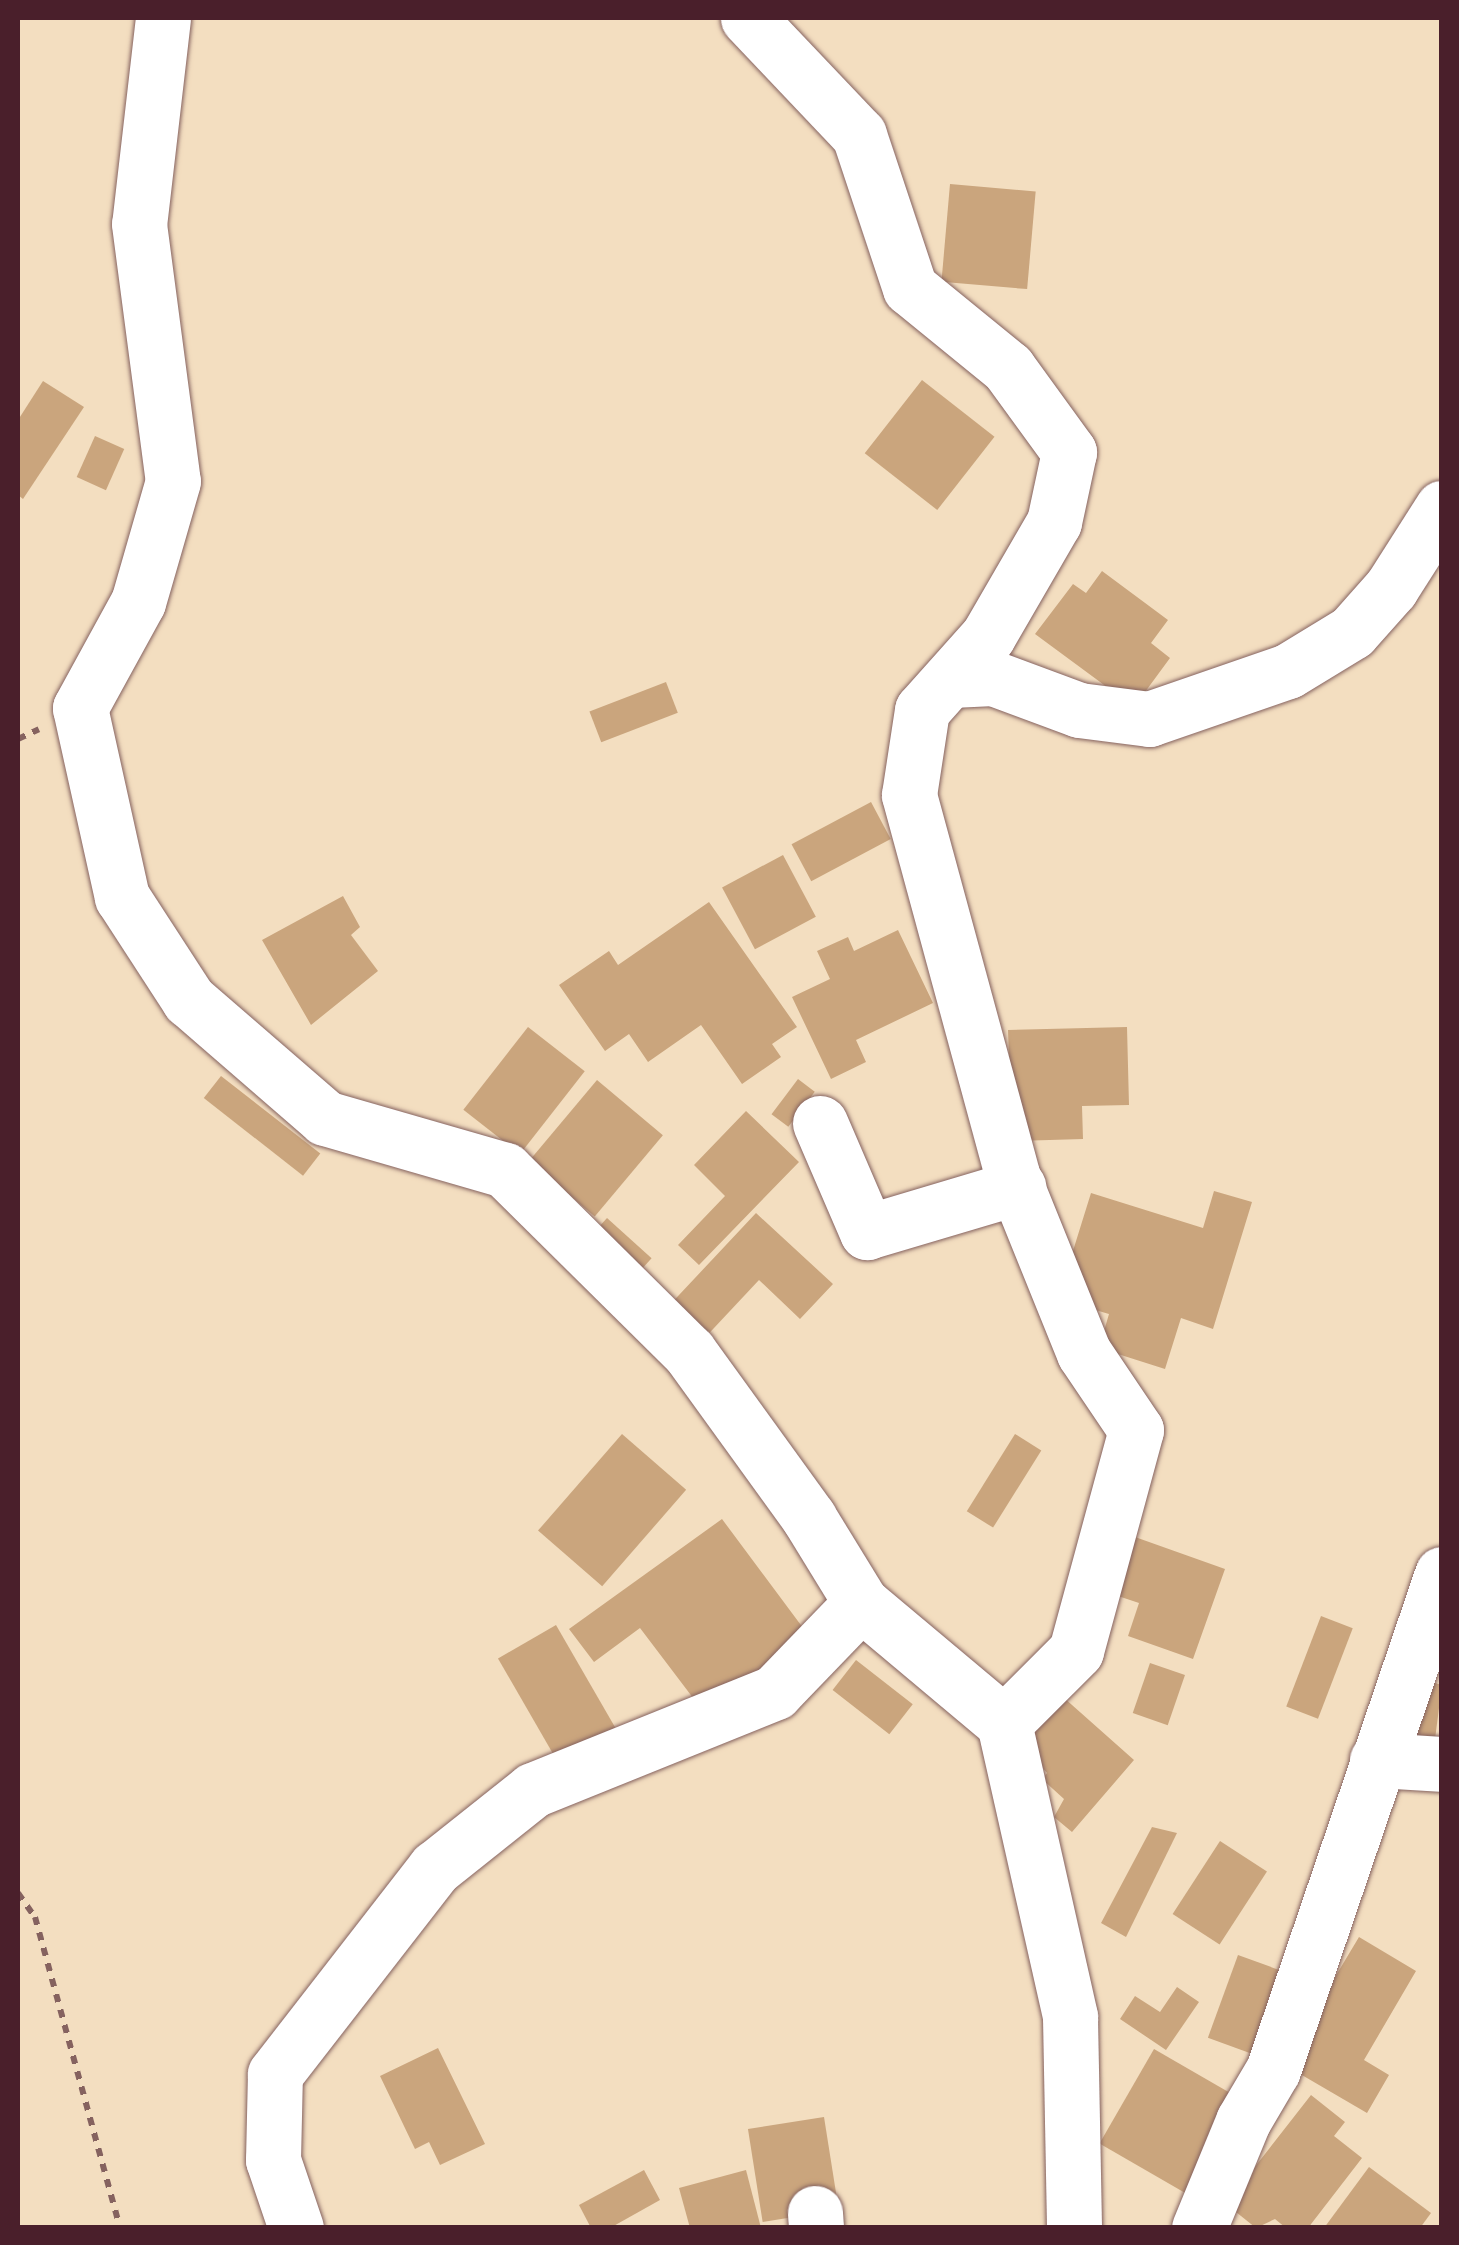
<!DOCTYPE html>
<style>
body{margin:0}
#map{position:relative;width:1459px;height:2245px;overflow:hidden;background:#f3dec0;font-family:"Gochi Hand",sans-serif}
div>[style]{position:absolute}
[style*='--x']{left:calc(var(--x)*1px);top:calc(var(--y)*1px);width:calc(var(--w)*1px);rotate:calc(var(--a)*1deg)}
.building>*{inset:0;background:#caa57d;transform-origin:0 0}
.path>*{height:6px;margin-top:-3px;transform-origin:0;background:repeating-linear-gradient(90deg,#85625f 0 8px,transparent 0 16px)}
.roads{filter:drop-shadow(0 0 2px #85625f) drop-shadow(0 0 2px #85625f)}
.minor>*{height:55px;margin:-27.5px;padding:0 27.5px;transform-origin:27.5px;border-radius:27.5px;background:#fff}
span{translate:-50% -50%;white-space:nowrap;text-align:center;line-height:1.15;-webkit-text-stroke:8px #fcf5e5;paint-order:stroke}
.frame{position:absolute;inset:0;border:20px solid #4a1f2b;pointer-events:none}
</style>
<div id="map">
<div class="building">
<i style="left:950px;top:184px;width:86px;height:98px;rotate:5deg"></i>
<i style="left:922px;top:380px;width:92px;height:93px;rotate:38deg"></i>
<i style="clip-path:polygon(43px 381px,84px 407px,23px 499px,18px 495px,18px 420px)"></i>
<i style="left:95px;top:436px;width:32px;height:45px;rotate:24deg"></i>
<i style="clip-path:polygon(1102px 571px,1168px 620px,1151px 643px,1170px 658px,1134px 707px,1035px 634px,1073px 584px,1086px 593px)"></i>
<i style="left:666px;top:682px;width:33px;height:82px;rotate:69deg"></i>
<i style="left:871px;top:802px;width:42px;height:90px;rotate:62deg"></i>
<i style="left:783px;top:855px;width:70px;height:69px;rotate:62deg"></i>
<i style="clip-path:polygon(343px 896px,360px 927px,351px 935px,378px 971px,311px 1025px,262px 940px)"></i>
<i style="clip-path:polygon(709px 902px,797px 1027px,772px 1044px,781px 1057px,742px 1084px,701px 1025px,648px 1062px,629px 1034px,605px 1051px,559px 985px,609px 951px,618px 965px)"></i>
<i style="clip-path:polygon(898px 930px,933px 1003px,856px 1040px,866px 1062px,831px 1079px,792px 997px,830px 979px,817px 951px,848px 937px,854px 951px)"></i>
<i style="left:528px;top:1027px;width:72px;height:105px;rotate:38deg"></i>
<i style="clip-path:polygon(1127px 1027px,1129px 1105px,1082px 1106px,1083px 1139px,1012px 1141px,1008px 1030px)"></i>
<i style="left:221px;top:1076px;width:126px;height:28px;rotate:38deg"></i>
<i style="left:798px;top:1079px;width:21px;height:44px;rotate:37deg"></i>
<i style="left:597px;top:1080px;width:86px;height:106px;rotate:40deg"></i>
<i style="clip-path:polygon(746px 1111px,799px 1162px,699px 1265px,678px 1245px,725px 1196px,694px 1165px)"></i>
<i style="clip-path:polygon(1214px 1191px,1252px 1202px,1213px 1329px,1181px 1318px,1165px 1369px,1099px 1348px,1109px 1314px,1058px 1299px,1091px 1193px,1203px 1228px)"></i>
<i style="clip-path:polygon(756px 1213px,833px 1284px,800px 1319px,759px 1280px,699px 1344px,664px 1311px)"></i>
<i style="left:607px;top:1218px;width:60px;height:30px;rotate:42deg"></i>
<i style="left:622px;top:1434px;width:85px;height:128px;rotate:41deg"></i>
<i style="left:1015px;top:1434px;width:31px;height:91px;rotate:32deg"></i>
<i style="clip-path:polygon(722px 1519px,812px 1640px,709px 1719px,640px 1628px,594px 1662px,569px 1629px)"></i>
<i style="clip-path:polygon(1135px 1537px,1225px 1569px,1193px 1659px,1128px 1636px,1139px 1603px,1115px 1595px)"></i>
<i style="left:1321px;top:1616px;width:34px;height:97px;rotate:21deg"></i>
<i style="left:556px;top:1625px;width:121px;height:67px;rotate:60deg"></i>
<i style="left:856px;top:1660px;width:72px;height:38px;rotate:38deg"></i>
<i style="left:1150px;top:1663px;width:37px;height:53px;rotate:19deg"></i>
<i style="clip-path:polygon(1420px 1679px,1442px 1685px,1434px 1747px,1403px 1738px)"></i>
<i style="clip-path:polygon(1063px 1697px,1134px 1760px,1072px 1832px,1054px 1817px,1064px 1799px,1042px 1779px,1047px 1773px,1023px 1745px)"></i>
<i style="clip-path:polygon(1152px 1827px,1177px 1833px,1126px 1937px,1101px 1923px)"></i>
<i style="left:1220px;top:1841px;width:56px;height:87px;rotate:33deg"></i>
<i style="clip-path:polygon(1359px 1937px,1416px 1971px,1364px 2060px,1389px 2075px,1367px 2113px,1283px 2064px)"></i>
<i style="left:1238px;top:1955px;width:51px;height:88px;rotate:20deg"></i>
<i style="clip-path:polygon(1177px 1987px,1199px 2002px,1166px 2050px,1120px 2019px,1135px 1996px,1160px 2012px)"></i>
<i style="clip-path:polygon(438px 2048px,485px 2144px,440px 2165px,429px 2142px,415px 2149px,380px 2076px)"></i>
<i style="left:1154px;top:2049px;width:108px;height:109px;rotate:30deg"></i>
<i style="clip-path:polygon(1311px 2095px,1345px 2122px,1334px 2136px,1362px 2158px,1308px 2228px,1286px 2228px,1275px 2219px,1256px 2228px,1226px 2204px)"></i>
<i style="left:824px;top:2117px;width:94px;height:77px;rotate:81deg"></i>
<i style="clip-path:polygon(1369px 2167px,1431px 2213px,1420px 2228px,1324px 2228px)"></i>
<i style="clip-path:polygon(644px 2170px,660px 2200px,610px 2228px,591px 2228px,579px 2205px)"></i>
<i style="clip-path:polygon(746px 2170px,761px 2228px,690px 2228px,679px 2188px)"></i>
</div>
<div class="path">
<i style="--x:18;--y:739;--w:23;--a:-25"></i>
<i style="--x:18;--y:1893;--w:29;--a:55"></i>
<i style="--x:35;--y:1917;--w:322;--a:74.7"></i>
</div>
<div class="roads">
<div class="minor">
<i style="--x:163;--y:18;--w:207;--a:96.6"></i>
<i style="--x:139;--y:224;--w:259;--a:82.5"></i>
<i style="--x:173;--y:481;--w:126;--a:106.1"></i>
<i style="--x:138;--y:602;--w:121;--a:118.7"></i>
<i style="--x:80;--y:708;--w:194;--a:77.5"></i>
<i style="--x:122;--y:897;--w:123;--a:57"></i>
<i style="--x:189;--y:1000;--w:180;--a:40.9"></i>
<i style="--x:325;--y:1118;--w:187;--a:16.1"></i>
<i style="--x:505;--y:1170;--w:259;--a:44.7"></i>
<i style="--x:689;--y:1352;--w:205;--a:54.1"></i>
<i style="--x:809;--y:1518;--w:100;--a:58.5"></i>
<i style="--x:861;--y:1603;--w:187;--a:40"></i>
<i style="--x:1004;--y:1723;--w:301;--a:77.3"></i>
<i style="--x:1070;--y:2017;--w:211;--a:88.9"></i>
<i style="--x:748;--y:18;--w:161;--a:46.5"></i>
<i style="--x:859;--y:135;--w:161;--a:71.6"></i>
<i style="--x:910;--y:288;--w:127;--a:39.2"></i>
<i style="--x:1008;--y:368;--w:104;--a:54"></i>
<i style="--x:1069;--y:452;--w:72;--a:102.1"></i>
<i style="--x:1054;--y:522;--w:132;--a:120.1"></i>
<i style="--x:988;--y:636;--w:99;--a:131.7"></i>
<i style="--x:922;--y:710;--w:86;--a:98.7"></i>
<i style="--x:909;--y:795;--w:394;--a:74.8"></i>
<i style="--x:1012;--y:1175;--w:192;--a:68"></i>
<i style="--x:1084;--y:1353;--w:93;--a:56"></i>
<i style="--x:1136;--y:1430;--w:229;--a:105.2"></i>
<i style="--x:1076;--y:1651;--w:102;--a:135"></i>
<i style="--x:951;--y:680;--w:42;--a:-2.7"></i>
<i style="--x:993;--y:678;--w:92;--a:20.4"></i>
<i style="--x:1079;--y:710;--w:71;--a:7.3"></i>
<i style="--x:1149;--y:719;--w:147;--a:-19.1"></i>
<i style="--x:1288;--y:671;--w:75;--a:-31.4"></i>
<i style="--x:1352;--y:632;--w:59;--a:-48.4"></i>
<i style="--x:1391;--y:588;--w:95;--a:-57.5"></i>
<i style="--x:820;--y:1123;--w:119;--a:66.7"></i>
<i style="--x:867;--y:1232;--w:158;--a:-16.6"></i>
<i style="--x:1377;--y:1760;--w:65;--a:3.5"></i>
<i style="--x:815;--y:2213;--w:15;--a:86"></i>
<i style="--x:296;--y:2228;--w:72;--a:-108.7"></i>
<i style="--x:273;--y:2160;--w:86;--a:-88.7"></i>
<i style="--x:275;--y:2074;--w:261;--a:-52.2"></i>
<i style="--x:435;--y:1868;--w:125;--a:-38.5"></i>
<i style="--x:533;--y:1790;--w:261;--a:-22"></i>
<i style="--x:775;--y:1692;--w:124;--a:-46"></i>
<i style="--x:1199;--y:2228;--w:116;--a:-67.6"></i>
<i style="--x:1243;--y:2121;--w:59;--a:-59.5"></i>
<i style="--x:1273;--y:2070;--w:524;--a:-71.18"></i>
</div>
</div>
<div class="frame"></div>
</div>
